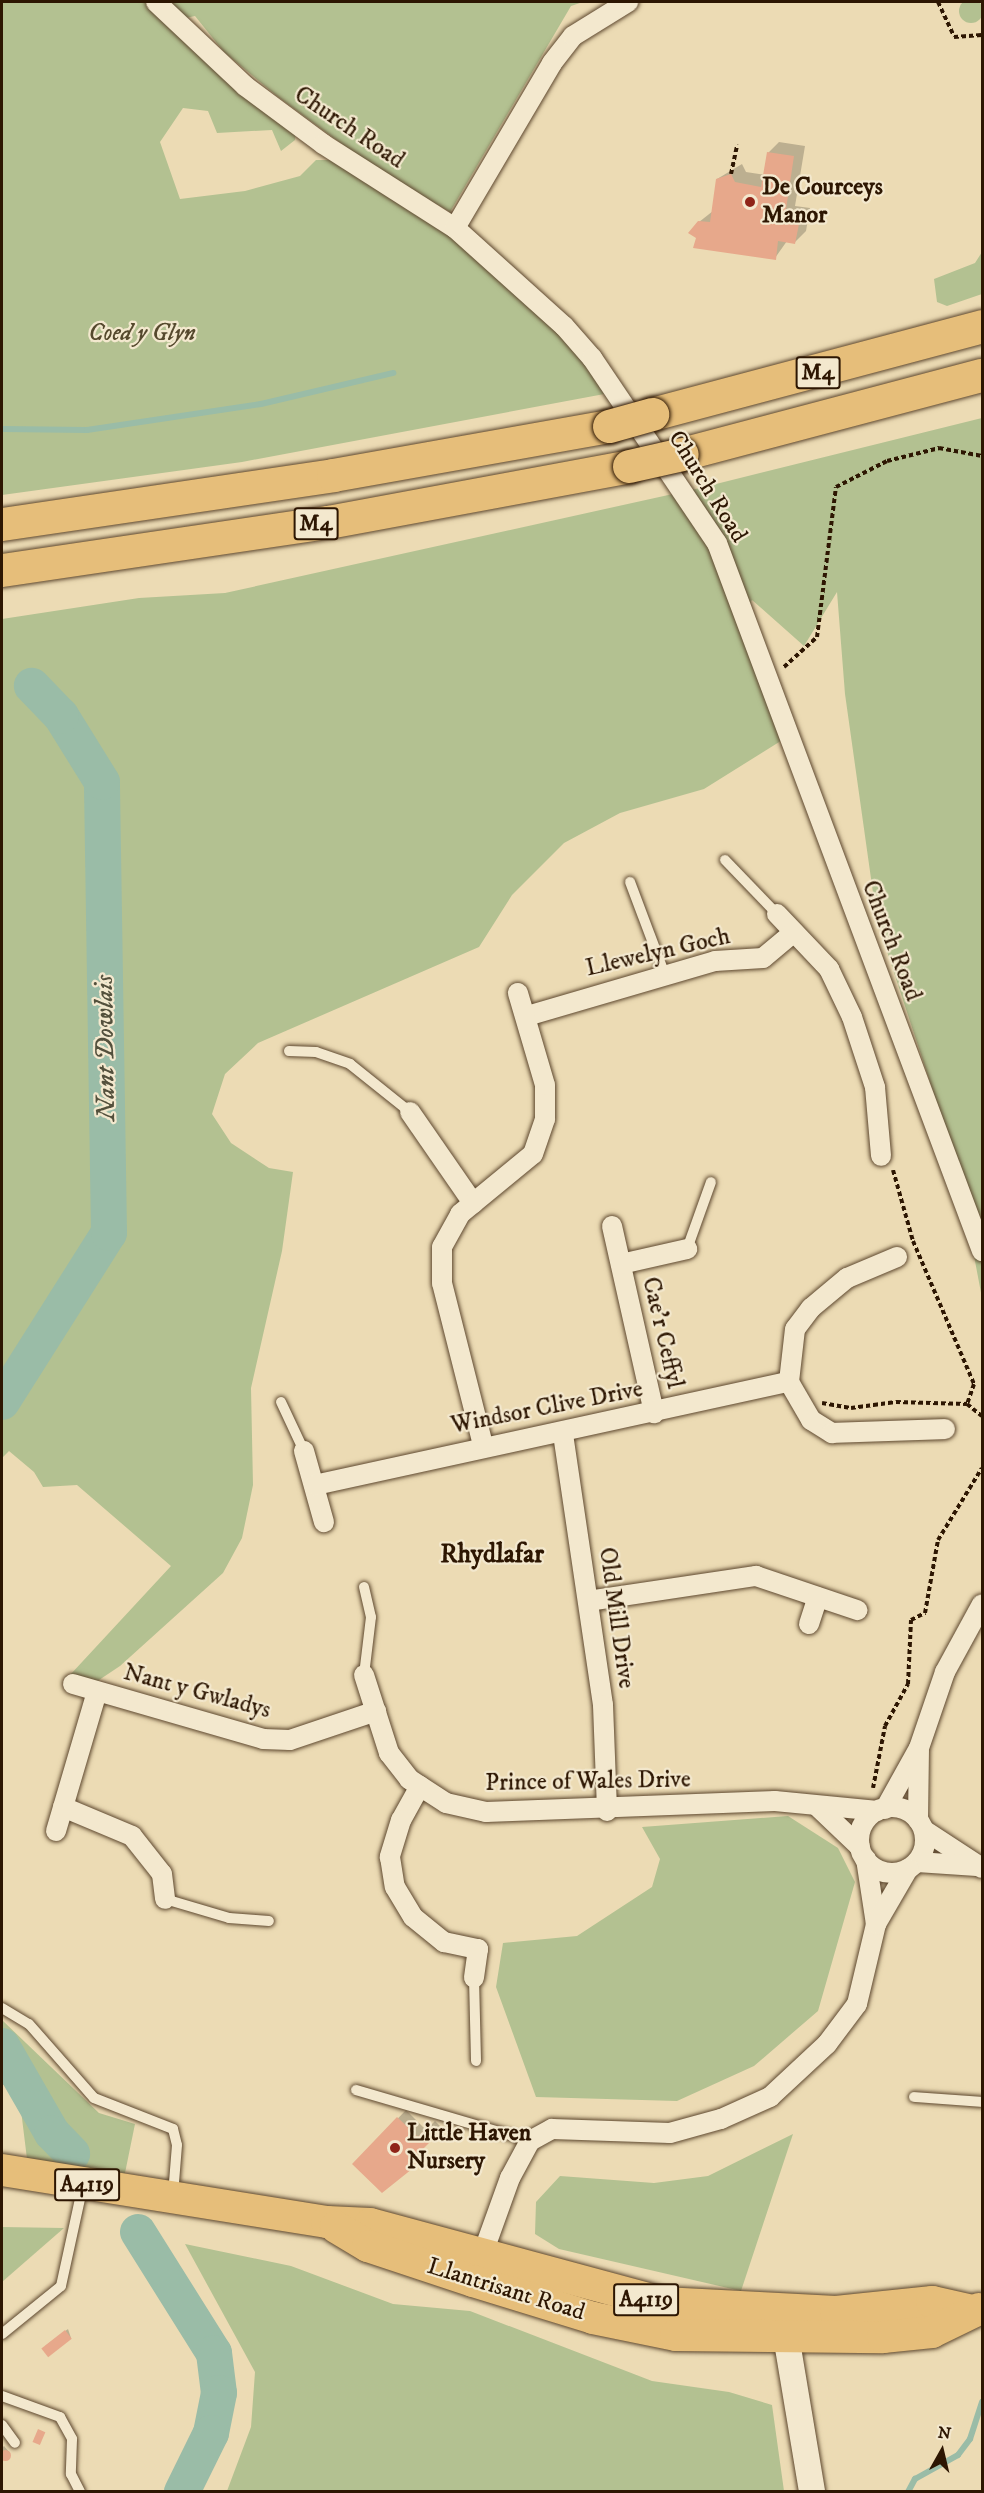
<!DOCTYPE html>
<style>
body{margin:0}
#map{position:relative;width:984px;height:2493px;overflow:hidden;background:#ecdbb4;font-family:"IM FELL DW Pica",serif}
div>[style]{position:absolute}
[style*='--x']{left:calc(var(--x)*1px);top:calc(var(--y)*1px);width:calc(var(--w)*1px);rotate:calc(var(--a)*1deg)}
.green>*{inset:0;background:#b3c191}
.round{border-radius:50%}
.shadow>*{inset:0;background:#0003}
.stream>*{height:6px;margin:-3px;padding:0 3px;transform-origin:3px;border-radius:3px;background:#9abca7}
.river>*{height:36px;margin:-18px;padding:0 18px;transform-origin:18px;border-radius:18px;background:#9abca7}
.building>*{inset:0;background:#e7a88b;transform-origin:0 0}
.path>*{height:4px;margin-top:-2px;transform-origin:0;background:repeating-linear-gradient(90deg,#2d1602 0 4.5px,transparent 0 7.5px)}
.roads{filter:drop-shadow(0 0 2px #5d472e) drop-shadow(0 0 2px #5d472e)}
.service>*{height:10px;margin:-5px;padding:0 5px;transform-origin:5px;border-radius:5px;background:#f3e8ce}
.minor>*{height:20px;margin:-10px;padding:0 10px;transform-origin:10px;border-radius:10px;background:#f3e8ce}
.minor>.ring{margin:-10px;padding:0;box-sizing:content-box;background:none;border:20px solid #f3e8ce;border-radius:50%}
.tertiary>*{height:26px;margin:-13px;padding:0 13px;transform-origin:13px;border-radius:13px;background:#f3e8ce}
.primary>*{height:32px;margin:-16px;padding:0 16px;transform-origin:16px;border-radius:16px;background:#e6be7a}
.motorway>*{height:33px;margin:-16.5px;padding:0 16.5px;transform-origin:16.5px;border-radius:16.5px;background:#e6be7a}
.bridges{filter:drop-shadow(0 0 2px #2d1602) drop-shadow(0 0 2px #2d1602)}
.motorway-bridge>*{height:33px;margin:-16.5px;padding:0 16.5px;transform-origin:16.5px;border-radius:16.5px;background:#e6be7a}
.dots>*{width:16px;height:16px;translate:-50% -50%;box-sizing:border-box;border:3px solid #f3e8ce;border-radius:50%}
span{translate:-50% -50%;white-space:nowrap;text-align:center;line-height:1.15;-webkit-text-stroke:4.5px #f3e8ce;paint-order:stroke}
.shield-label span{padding:2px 4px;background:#f3e8ce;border:2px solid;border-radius:4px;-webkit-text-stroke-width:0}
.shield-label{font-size:22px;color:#2d1602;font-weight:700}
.street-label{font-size:24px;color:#2d1602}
.poi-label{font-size:24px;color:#2d1602;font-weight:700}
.left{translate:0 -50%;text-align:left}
.park-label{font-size:24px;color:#55492d;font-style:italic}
.water-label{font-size:26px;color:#53503c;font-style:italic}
.neighbourhood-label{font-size:26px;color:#2d1602;font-weight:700}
.frame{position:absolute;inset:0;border:3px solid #2d1602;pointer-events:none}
.north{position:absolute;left:912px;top:2421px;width:60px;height:60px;-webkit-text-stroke:4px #f3e8ce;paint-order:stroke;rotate:8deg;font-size:16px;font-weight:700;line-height:24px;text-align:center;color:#2d1602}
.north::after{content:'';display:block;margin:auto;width:21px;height:27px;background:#2d1602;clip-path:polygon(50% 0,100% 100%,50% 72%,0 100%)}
</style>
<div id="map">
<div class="green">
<i class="round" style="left:959px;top:-1px;width:24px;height:24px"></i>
<i style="clip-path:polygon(2px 2px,583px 2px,571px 6px,450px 212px,377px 170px,277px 96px,224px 52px,195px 16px,181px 19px,296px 125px,295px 140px,281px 151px,272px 130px,217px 133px,208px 111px,183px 108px,160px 142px,180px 199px,245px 191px,300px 176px,316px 160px,331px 160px,493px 259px,615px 392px,242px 462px,2px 495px)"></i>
<i style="clip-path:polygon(982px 252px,982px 294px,947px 306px,937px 302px,934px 279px,975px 263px)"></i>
<i style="clip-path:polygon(982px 418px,982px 1298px,956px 1161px,877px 921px,845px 694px,837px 592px,804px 646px,752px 600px,737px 622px,784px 739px,704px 789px,620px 813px,564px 843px,512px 895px,479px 947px,258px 1043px,225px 1074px,212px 1114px,231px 1143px,269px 1168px,293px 1172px,282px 1251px,251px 1388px,253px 1485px,242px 1538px,223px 1573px,120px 1666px,84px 1690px,70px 1675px,171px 1566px,77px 1485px,43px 1487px,34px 1472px,9px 1451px,2px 1458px,2px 619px,139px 598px,225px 593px,700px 488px)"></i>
<i style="clip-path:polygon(788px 1816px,838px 1848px,855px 1882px,818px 2011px,754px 2066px,677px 2101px,536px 2097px,496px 1987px,503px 1943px,577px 1936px,652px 1887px,660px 1859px,642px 1827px)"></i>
<i style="clip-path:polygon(2px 2020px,99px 2113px,135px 2124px,125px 2173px,27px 2159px,19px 2094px,2px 2084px)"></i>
<i style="clip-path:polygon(793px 2134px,741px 2291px,559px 2249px,535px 2234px,536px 2202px,560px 2176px,654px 2183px,708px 2176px)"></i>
<i style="clip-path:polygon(2px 2227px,64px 2228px,2px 2282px)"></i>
<i style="clip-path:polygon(185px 2244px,291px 2266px,393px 2304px,470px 2311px,652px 2381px,729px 2392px,772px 2405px,784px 2491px,227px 2491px,251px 2427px,255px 2372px)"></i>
</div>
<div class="shadow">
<i style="clip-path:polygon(779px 142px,805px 146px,795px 206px,810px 208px,806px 231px,795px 242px,787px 241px,775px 258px,699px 222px,713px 211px,717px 179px,742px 164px,746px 172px,765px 175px,768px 153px)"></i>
<i style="clip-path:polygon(406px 2110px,426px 2130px,435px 2121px,442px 2128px,419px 2151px,424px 2156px,382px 2191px,354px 2164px)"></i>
<i style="clip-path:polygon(68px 2329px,71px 2338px,45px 2346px)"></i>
<i style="clip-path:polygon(4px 2446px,10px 2453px,2px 2460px,2px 2448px)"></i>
</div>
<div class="stream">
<i style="--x:2;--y:429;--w:85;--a:0.7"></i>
<i style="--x:87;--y:430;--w:176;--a:-8.5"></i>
<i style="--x:261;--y:404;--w:136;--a:-13.2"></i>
<i style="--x:908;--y:2492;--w:15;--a:-62"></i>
<i style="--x:915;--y:2479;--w:49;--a:-29.2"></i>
<i style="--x:958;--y:2455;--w:20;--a:-53"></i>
<i style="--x:970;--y:2439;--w:39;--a:-72"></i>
</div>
<div class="river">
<i style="--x:2;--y:1402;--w:200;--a:-57.7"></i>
<i style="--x:109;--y:1233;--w:451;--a:-90.9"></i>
<i style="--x:102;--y:782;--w:78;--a:-121.8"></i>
<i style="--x:61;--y:716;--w:42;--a:-134"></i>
<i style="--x:2;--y:2046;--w:100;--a:60.1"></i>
<i style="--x:52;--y:2133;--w:29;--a:46"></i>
<i style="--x:138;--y:2232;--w:143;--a:57.9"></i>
<i style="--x:214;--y:2353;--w:40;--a:82.9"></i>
<i style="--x:219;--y:2393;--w:41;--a:101.3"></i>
<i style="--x:211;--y:2433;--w:66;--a:116.2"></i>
</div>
<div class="building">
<i style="clip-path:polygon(767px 152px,794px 156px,785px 216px,800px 219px,795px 244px,778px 241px,776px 260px,693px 248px,696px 238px,688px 233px,698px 221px,710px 222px,716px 179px,731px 174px,735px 182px,761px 187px)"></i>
<i style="clip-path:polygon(397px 2117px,418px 2137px,426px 2128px,435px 2137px,412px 2160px,417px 2165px,382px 2193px,352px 2164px)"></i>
<i style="left:65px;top:2330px;width:11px;height:30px;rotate:52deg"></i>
<i style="left:38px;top:2429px;width:8px;height:14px;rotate:23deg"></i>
<i class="round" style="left:-0.5px;top:2449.5px;width:11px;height:11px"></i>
</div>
<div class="path">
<i style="--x:938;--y:2;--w:38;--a:65"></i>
<i style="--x:954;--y:37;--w:28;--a:-4"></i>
<i style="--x:731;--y:174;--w:30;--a:-78"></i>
<i style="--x:784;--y:667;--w:45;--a:-42.3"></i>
<i style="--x:817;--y:637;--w:151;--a:-82.8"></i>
<i style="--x:836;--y:487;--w:57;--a:-27"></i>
<i style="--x:887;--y:461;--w:54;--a:-14"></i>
<i style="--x:939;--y:448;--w:44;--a:10.5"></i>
<i style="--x:893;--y:1170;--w:74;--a:74.3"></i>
<i style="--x:913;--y:1241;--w:155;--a:66.9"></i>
<i style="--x:974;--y:1384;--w:21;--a:109"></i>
<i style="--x:967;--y:1404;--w:19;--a:39"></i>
<i style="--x:822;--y:1403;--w:29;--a:10"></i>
<i style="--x:851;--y:1408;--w:45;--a:-7.6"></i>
<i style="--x:896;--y:1402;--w:71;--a:1.6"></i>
<i style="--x:873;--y:1788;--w:63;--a:-79"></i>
<i style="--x:885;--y:1726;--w:48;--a:-61.3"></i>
<i style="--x:908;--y:1684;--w:64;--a:-87.3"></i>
<i style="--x:911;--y:1620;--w:16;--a:-27"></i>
<i style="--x:925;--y:1613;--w:74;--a:-79.9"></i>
<i style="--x:938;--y:1540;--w:84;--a:-58.6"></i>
</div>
<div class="roads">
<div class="service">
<i style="--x:725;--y:860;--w:75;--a:46.1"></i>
<i style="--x:630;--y:882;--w:103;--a:69.4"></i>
<i style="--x:289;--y:1051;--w:27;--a:2"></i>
<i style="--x:316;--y:1052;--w:36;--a:19"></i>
<i style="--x:350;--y:1064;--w:77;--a:38.7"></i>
<i style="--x:687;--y:1249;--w:71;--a:-70.3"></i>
<i style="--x:281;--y:1402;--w:54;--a:64.9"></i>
<i style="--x:364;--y:1587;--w:31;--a:77"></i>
<i style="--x:371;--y:1617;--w:58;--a:96.9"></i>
<i style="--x:165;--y:1899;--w:67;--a:16.5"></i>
<i style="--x:229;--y:1918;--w:40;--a:4.3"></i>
<i style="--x:474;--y:1978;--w:83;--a:88.6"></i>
<i style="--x:2;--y:2008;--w:31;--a:31"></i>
<i style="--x:29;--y:2024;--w:98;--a:48.7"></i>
<i style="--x:94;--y:2098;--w:85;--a:21.4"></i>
<i style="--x:173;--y:2129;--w:16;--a:76"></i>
<i style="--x:177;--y:2145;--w:50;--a:94.6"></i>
<i style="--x:356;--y:2090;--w:181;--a:16.3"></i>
<i style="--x:914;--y:2097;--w:68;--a:4.2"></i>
<i style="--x:2;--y:2334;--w:76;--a:-39.1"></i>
<i style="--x:61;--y:2286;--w:103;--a:-77.7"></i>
<i style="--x:2;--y:2396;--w:62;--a:19.9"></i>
<i style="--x:60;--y:2417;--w:25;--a:61"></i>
<i style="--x:72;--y:2439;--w:35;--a:92"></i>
<i style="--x:71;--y:2474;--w:20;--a:63"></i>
<i style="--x:2;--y:2425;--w:22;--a:54"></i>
</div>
<div class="minor">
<i style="--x:156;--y:2;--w:122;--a:43.3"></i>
<i style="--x:245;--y:86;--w:97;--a:36.6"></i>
<i style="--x:323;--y:144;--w:156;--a:32.5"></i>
<i style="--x:455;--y:228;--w:147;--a:42"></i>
<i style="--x:564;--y:326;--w:43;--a:48.8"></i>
<i style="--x:592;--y:358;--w:223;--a:56"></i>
<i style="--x:717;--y:543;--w:756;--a:69.48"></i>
<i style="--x:455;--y:228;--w:191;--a:-59.5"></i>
<i style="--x:552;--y:63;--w:34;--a:-52"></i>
<i style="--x:573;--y:36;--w:65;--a:-31.7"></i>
<i style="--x:777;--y:914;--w:76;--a:46.6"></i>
<i style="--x:829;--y:969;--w:53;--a:64.4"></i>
<i style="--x:852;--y:1017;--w:74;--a:71.8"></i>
<i style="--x:875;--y:1087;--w:69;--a:85"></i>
<i style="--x:527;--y:1016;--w:196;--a:-16.3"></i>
<i style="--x:715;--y:961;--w:48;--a:-3.6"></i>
<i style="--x:763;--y:958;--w:40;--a:-40"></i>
<i style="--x:410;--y:1112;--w:111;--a:55.3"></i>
<i style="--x:612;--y:1226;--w:192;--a:77.3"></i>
<i style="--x:897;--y:1257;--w:54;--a:157.2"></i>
<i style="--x:847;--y:1278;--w:47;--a:140.2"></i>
<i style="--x:811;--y:1308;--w:26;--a:127"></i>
<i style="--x:795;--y:1329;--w:53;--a:96.5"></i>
<i style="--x:789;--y:1382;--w:44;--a:59.9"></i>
<i style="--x:811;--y:1420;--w:25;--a:32"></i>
<i style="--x:832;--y:1433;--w:113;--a:-2"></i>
<i style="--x:621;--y:1264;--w:68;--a:-12.8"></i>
<i style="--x:563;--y:1434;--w:274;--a:81.6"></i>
<i style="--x:603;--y:1705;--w:106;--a:87.8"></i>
<i style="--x:483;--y:1445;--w:167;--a:-104.2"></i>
<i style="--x:442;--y:1283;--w:36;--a:-90"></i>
<i style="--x:442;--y:1247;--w:38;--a:-61"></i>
<i style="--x:460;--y:1214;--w:94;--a:-39.4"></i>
<i style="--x:533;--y:1154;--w:37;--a:-71"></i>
<i style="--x:545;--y:1119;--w:34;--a:-90"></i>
<i style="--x:545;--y:1085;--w:96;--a:-106.4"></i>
<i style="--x:304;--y:1451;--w:74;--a:74.3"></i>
<i style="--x:315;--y:1485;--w:485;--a:-12.3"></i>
<i style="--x:588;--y:1601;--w:170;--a:-8.5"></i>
<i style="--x:756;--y:1576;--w:107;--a:18.6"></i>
<i style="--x:809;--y:1624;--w:28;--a:-72"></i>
<i style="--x:364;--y:1675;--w:82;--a:72.2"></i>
<i style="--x:389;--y:1753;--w:33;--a:52"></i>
<i style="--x:409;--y:1779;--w:44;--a:33"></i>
<i style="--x:446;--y:1803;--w:41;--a:12.7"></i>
<i style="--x:486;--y:1812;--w:289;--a:-2.2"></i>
<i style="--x:775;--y:1801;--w:103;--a:5.5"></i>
<i style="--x:73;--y:1684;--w:198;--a:16.1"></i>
<i style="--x:263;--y:1739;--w:27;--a:2"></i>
<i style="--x:290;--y:1740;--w:91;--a:-18.6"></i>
<i style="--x:420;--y:1786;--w:39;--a:119"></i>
<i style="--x:401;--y:1820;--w:39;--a:107"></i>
<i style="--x:390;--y:1857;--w:30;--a:81"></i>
<i style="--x:395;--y:1887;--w:35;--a:59"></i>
<i style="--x:413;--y:1917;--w:40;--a:39"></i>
<i style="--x:444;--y:1942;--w:35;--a:12"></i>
<i style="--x:478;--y:1949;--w:29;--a:98"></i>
<i style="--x:63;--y:1807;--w:75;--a:22.8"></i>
<i style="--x:132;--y:1836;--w:48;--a:51.7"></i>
<i style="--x:162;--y:1874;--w:25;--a:83"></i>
<i style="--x:818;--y:1807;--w:58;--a:43.6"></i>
<i class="ring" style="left:859px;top:1807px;width:46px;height:46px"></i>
<i style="--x:885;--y:1809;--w:70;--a:-60.9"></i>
<i style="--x:919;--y:1748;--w:80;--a:-71.1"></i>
<i style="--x:945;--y:1672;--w:77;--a:-61.4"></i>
<i style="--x:918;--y:1820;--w:69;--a:-89.2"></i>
<i style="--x:924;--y:1830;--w:69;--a:33.2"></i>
<i style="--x:56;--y:1831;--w:145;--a:-73.6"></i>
<i style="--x:866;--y:1859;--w:66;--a:81.3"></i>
<i style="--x:917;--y:1862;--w:60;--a:3.8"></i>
<i style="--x:479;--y:2264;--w:91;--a:-70.2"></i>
<i style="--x:510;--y:2178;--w:42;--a:-61.6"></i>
<i style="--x:530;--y:2141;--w:25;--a:-29"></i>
<i style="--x:552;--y:2129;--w:118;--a:1.9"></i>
<i style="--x:670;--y:2133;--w:53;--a:-15.4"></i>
<i style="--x:721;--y:2119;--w:54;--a:-24.2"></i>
<i style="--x:770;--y:2097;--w:78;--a:-42.9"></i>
<i style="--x:827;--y:2044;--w:50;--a:-53.1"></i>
<i style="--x:857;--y:2004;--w:82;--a:-76.6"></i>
<i style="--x:876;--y:1924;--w:64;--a:-59.8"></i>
</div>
<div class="tertiary">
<i style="--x:783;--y:2318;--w:176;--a:80.5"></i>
</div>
<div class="primary">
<i style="--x:2;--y:2170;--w:329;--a:9.1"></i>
<i style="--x:327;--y:2222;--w:43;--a:2.7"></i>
<i style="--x:370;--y:2224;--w:303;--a:15.1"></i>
<i style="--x:663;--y:2303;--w:173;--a:3"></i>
<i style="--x:836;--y:2312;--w:97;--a:-5.9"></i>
<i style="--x:932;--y:2302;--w:42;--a:12.4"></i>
<i style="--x:336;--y:2227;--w:37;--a:31"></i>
<i style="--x:368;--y:2246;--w:111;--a:18.4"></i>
<i style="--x:473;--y:2281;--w:126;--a:17.1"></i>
<i style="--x:593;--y:2318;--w:85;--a:11.6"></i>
<i style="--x:676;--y:2335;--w:207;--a:0.6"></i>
<i style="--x:883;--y:2337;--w:49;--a:-5.8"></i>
<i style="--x:932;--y:2332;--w:52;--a:-26.1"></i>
</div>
<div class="motorway">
<i style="--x:652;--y:414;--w:342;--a:-14.9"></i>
<i style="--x:682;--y:454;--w:310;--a:-14.8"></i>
<i style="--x:2;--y:524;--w:335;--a:-8.4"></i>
<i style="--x:333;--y:475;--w:280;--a:-10.1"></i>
<i style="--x:2;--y:570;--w:330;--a:-8.4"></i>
<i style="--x:328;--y:522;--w:306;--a:-10.5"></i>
</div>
</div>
<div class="bridges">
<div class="motorway-bridge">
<i style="--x:609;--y:426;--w:45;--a:-15.6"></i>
<i style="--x:629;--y:466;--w:54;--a:-12.8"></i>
</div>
</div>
<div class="dots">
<i style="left:750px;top:202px;background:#8f2418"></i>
<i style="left:395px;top:2148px;background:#8f2418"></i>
</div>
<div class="shield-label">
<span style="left:818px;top:373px">M4</span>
<span style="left:316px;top:524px">M4</span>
<span style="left:87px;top:2185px">A4119</span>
<span style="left:646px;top:2300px">A4119</span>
</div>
<div class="street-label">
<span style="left:349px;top:128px;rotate:34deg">Church Road</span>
<span style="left:707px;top:487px;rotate:58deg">Church Road</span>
<span style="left:891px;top:941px;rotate:69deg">Church Road</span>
<span style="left:658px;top:953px;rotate:-13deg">Llewelyn Goch</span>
<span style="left:662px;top:1333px;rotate:77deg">Cae'r Ceffyl</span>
<span style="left:547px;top:1408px;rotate:-11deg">Windsor Clive Drive</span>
<span style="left:616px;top:1618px;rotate:82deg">Old Mill Drive</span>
<span style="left:197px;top:1692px;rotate:15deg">Nant y Gwladys</span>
<span style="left:588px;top:1782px;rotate:-1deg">Prince of Wales Drive</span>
<span style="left:506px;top:2290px;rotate:17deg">Llantrisant Road</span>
</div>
<div class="poi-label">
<span class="left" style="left:762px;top:202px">De Courceys<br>Manor</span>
<span class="left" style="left:407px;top:2148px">Little Haven<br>Nursery</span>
</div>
<div class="park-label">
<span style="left:142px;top:334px">Coed y Glyn</span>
</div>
<div class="water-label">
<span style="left:106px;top:1048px;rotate:-91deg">Nant Dowlais</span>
</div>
<div class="neighbourhood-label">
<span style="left:492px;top:1555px">Rhydlafar</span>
</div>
<div class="frame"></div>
<div class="north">N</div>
</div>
